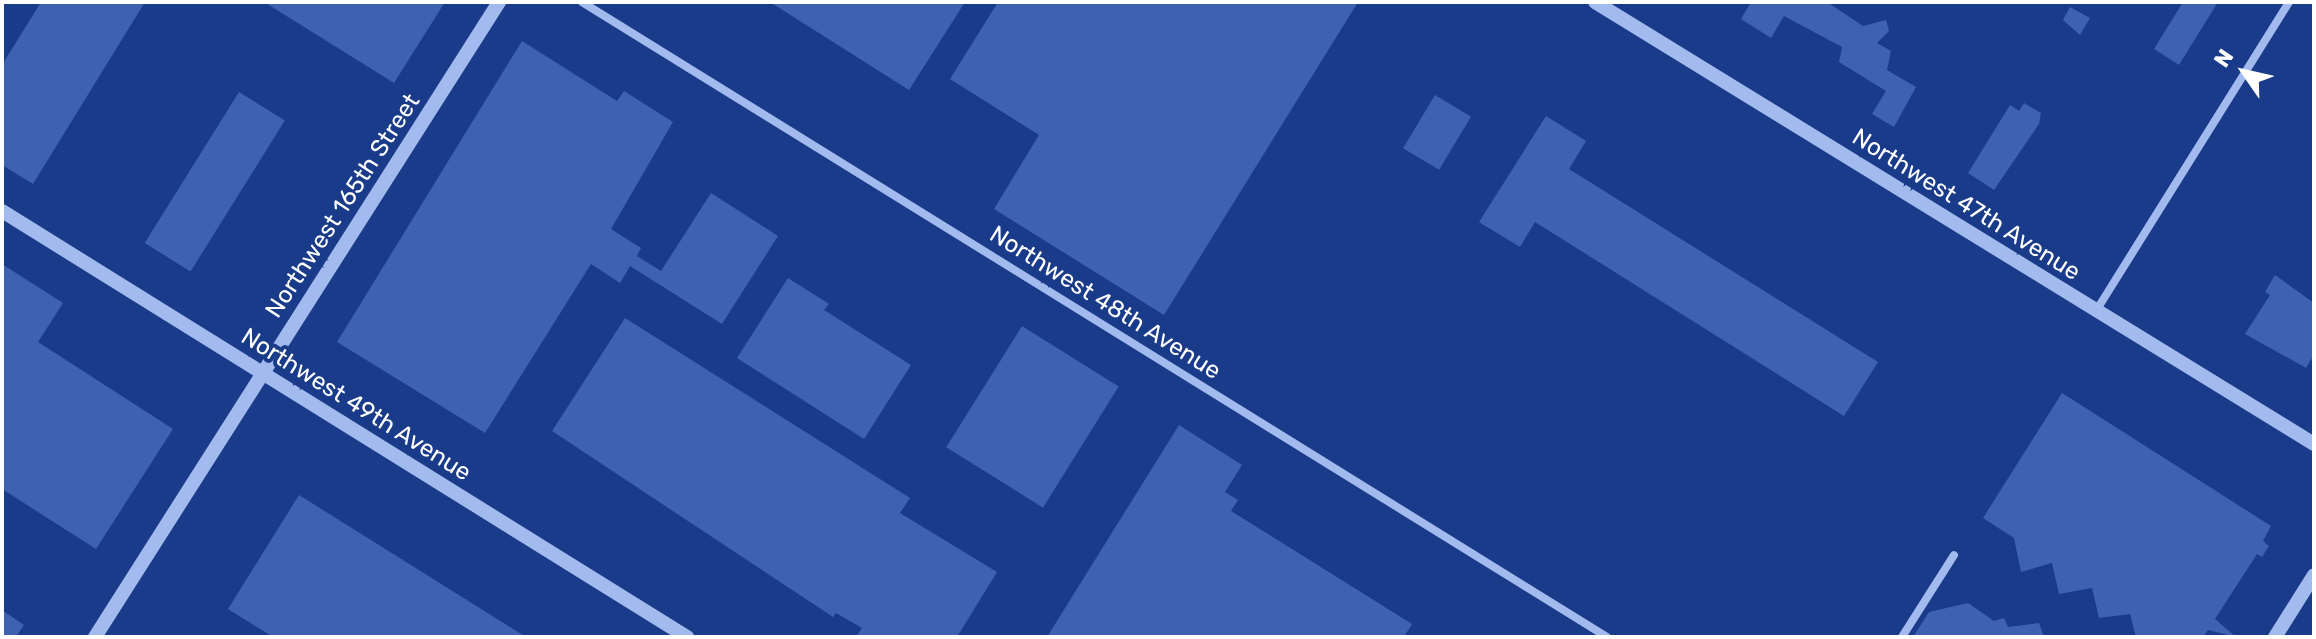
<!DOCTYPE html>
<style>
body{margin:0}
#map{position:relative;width:2316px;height:639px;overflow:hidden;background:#193b89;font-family:Rubik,sans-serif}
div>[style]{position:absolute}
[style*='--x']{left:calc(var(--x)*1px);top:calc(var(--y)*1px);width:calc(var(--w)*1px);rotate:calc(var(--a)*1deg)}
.building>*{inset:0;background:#3e62b0;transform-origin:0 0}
.minor>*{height:8px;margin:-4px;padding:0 4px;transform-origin:4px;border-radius:4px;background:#a2baed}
.tertiary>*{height:14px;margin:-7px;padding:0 7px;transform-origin:7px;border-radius:7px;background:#a2baed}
span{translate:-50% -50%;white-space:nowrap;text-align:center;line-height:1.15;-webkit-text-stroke:8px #193b89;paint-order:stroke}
.street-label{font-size:24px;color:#fff}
.frame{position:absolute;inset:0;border:4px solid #fff;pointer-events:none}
.north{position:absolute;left:2204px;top:32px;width:80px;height:80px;-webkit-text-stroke:6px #193b89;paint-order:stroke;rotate:304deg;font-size:22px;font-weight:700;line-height:32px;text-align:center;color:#fff}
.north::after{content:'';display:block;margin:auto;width:28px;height:36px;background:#fff;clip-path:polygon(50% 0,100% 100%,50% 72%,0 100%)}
</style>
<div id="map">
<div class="building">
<i style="clip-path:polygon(41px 2px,145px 2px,33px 184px,2px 165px,2px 65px)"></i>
<i style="clip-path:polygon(264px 2px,445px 2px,394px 83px)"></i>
<i style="clip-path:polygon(770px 2px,965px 2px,909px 90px)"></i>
<i style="clip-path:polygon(998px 2px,1358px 2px,1164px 315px,994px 209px,1039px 135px,950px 79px)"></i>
<i style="clip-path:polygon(1751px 2px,1827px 2px,1863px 26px,1886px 20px,1889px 31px,1877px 43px,1891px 51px,1887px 70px,1916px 87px,1894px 127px,1872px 114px,1886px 91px,1839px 62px,1842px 47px,1784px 16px,1771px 38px,1741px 19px)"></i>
<i style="clip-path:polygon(2183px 2px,2218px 2px,2179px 65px,2154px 49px)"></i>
<i style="clip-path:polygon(2070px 7px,2090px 18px,2080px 35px,2063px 20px)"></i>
<i style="clip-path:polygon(522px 41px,617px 101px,624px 91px,673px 122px,611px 229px,641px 248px,637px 256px,661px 271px,711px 193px,778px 236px,722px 324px,630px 266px,620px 283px,591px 264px,485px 433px,337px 342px)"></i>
<i style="left:239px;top:92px;width:54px;height:178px;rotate:32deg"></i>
<i style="left:1435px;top:95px;width:42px;height:62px;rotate:31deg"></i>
<i style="clip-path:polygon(2024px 103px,2041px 113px,2039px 124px,1994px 190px,1968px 173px,2010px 105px,2019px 111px)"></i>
<i style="clip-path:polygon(1546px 116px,1586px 141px,1569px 169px,1878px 362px,1844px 416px,1535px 222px,1520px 247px,1479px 222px)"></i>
<i style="clip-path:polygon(2px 264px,63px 303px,38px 342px,173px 429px,96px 549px,2px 489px)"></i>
<i style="clip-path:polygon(2275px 275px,2314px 303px,2314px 355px,2306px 368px,2245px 334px,2270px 295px,2265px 292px)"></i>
<i style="clip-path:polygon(788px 278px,829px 304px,824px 310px,911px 365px,864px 439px,737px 358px)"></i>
<i style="clip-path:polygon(625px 318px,910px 498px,900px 513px,997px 572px,957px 637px,856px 637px,862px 628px,836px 613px,833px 617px,552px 431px)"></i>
<i style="left:1022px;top:326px;width:114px;height:143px;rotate:32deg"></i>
<i style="clip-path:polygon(2062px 393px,2271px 526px,2263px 541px,2269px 546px,2262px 557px,2257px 554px,2215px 619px,2236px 637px,2208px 630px,2203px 637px,2136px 637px,2130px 614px,2099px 618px,2092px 588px,2059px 594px,2052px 563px,2021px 572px,2014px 538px,1983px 518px)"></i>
<i style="clip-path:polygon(1179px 425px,1242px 465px,1225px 492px,1238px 500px,1231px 511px,1412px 624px,1404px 637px,1047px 637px)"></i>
<i style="clip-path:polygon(299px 495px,526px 637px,273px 637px,228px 609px)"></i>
<i style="clip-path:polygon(1968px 603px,1994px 621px,2004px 618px,2008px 627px,2039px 623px,2044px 637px,1913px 637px,1929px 612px)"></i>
<i style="clip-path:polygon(2px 610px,24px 625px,16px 637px,2px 637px)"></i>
</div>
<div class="minor">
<i style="--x:582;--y:2;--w:1206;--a:31.78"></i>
<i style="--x:2096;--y:311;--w:364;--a:-58"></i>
<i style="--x:1902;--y:637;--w:97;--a:-57.6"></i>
</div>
<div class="tertiary">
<i style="--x:1595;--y:2;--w:844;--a:31.58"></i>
<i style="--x:2;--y:211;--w:807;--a:31.88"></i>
<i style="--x:95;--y:637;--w:753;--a:-57.53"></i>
<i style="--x:2275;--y:637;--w:73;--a:-57.8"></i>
</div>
<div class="street-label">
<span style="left:1966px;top:205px;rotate:32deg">Northwest 47th Avenue</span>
<span style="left:343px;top:206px;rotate:-57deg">Northwest 165th Street</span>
<span style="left:1105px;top:303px;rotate:32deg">Northwest 48th Avenue</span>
<span style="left:356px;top:405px;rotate:32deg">Northwest 49th Avenue</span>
</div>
<div class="frame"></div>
<div class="north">N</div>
</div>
